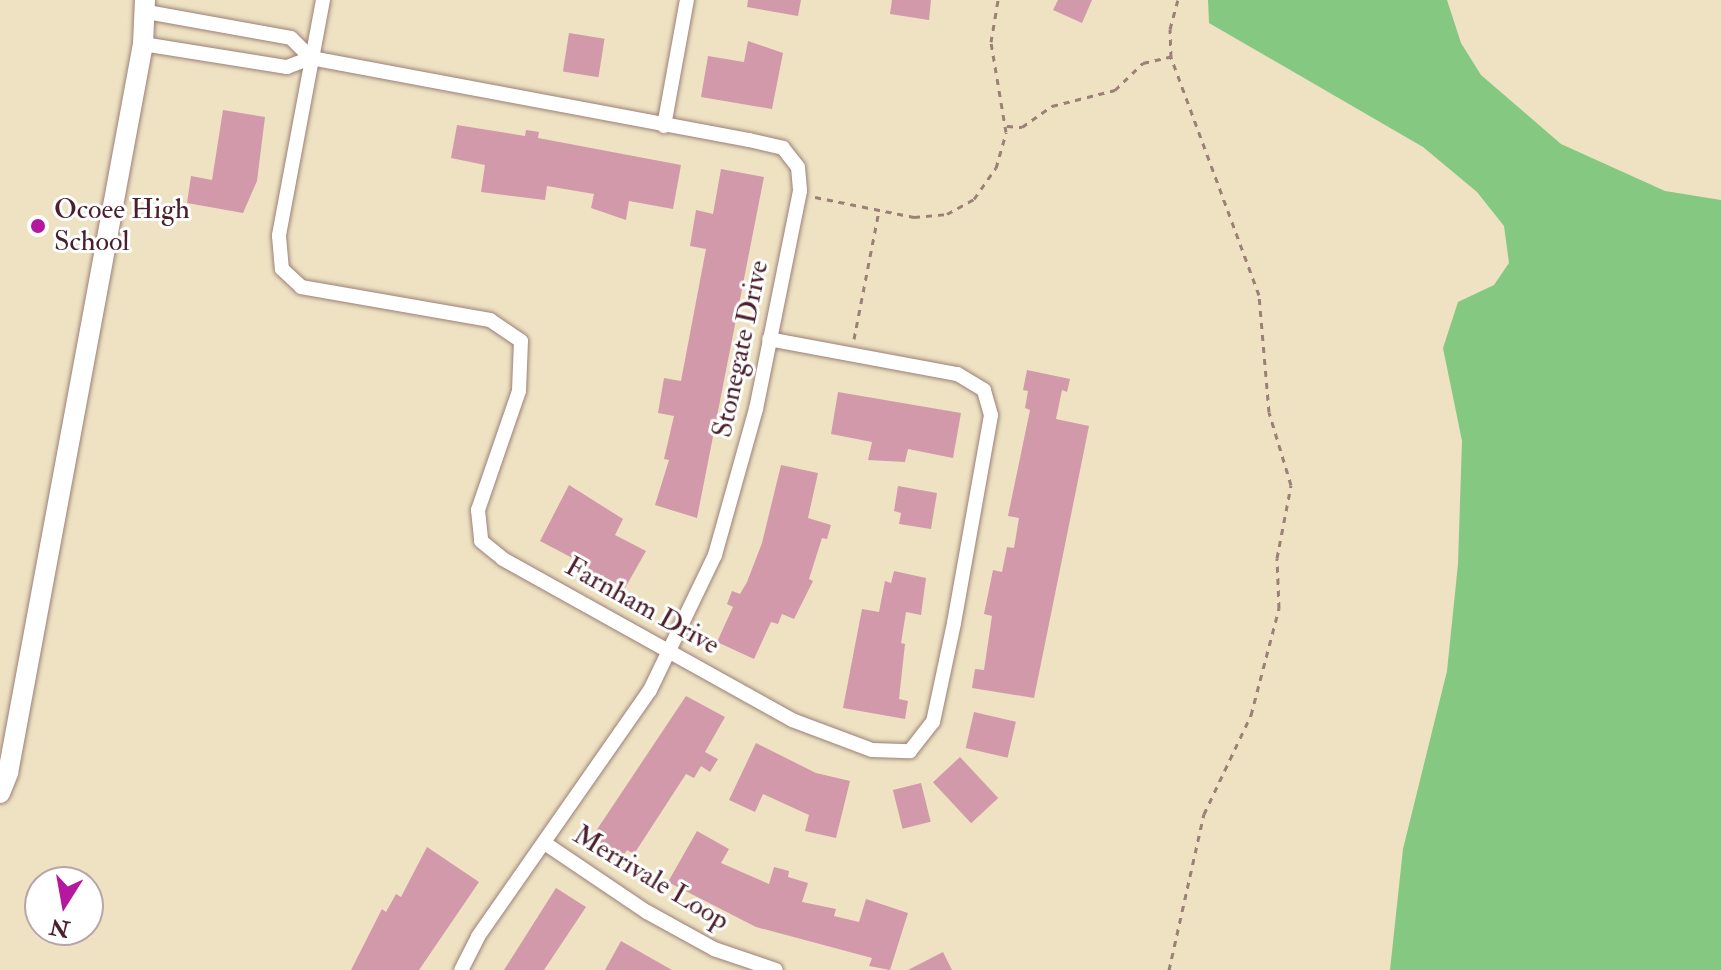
<!DOCTYPE html>
<style>
body{margin:0}
#map{position:relative;width:1721px;height:970px;overflow:hidden;background:#eee2c3;font-family:"IM FELL Double Pica",serif}
div>[style]{position:absolute}
[style*='--x']{left:calc(var(--x)*1px);top:calc(var(--y)*1px);width:calc(var(--w)*1px);rotate:calc(var(--a)*1deg)}
.green>*{inset:0;background:#84c881}
.building>*{inset:0;background:#d299aa;transform-origin:0 0}
.path>*{height:3px;margin-top:-1.5px;transform-origin:0;background:repeating-linear-gradient(90deg,#9c8077 0 6px,transparent 0 12px)}
.roads{filter:drop-shadow(0 0 2px #9c8077) drop-shadow(0 0 2px #9c8077)}
.street>*{height:14px;margin:-7px;padding:0 7px;transform-origin:7px;border-radius:7px;background:#fff}
.secondary>*{height:20px;margin:-10px;padding:0 10px;transform-origin:10px;border-radius:10px;background:#fff}
.dots>*{width:22px;height:22px;translate:-50% -50%;box-sizing:border-box;border:4px solid #fff;border-radius:50%}
span{translate:-50% -50%;white-space:nowrap;text-align:center;line-height:1.15;-webkit-text-stroke:6px #fff;paint-order:stroke}
.poi-label{font-size:28px;color:#4a1f2b}
.left{translate:0 -50%;text-align:left}
.street-label{font-size:28px;color:#4a1f2b}
.north{position:absolute;left:24px;top:866px;width:80px;height:80px;box-sizing:border-box;background:#fff;border:2px solid #b7a5aa;border-radius:50%;rotate:191deg;font-size:22px;font-weight:700;line-height:32px;text-align:center;color:#4a1f2b}
.north::after{content:'';display:block;margin:auto;width:28px;height:36px;background:#b5179e;clip-path:polygon(50% 0,100% 100%,50% 72%,0 100%)}
</style>
<div id="map">
<div class="green">
<i style="clip-path:polygon(1208px 0,1447px 0,1461px 43px,1481px 75px,1561px 144px,1665px 191px,1721px 200px,1721px 970px,1390px 970px,1403px 849px,1447px 671px,1458px 564px,1462px 441px,1443px 348px,1458px 302px,1494px 285px,1509px 263px,1504px 226px,1477px 192px,1423px 147px,1209px 23px)"></i>
</div>
<div class="building">
<i style="clip-path:polygon(748px 0,801px 0,798px 16px,747px 7px)"></i>
<i style="clip-path:polygon(892px 0,931px 0,929px 20px,890px 14px)"></i>
<i style="clip-path:polygon(1058px 0,1092px 0,1082px 23px,1053px 10px)"></i>
<i style="left:569px;top:33px;width:36px;height:39px;rotate:9deg"></i>
<i style="clip-path:polygon(748px 41px,783px 53px,772px 109px,701px 97px,708px 56px,744px 62px)"></i>
<i style="clip-path:polygon(223px 110px,265px 117px,257px 181px,243px 213px,187px 203px,191px 176px,212px 180px)"></i>
<i style="clip-path:polygon(457px 125px,525px 136px,526px 130px,539px 132px,538px 138px,681px 165px,673px 209px,629px 201px,626px 220px,591px 208px,594px 194px,547px 186px,545px 200px,481px 192px,485px 165px,451px 158px)"></i>
<i style="clip-path:polygon(721px 169px,764px 177px,697px 518px,655px 505px,669px 460px,664px 459px,674px 416px,658px 413px,664px 378px,681px 381px,706px 249px,690px 246px,696px 210px,713px 214px)"></i>
<i style="clip-path:polygon(1027px 370px,1070px 379px,1067px 392px,1062px 390px,1056px 419px,1089px 426px,1034px 698px,972px 688px,975px 669px,984px 670px,992px 616px,984px 614px,993px 570px,1002px 572px,1007px 547px,1014px 548px,1019px 518px,1008px 516px,1030px 410px,1025px 408px,1028px 391px,1023px 390px)"></i>
<i style="clip-path:polygon(838px 392px,961px 413px,953px 458px,908px 449px,905px 462px,868px 460px,872px 442px,831px 434px)"></i>
<i style="clip-path:polygon(781px 465px,818px 473px,808px 518px,831px 525px,827px 539px,822px 538px,809px 579px,813px 581px,794px 619px,782px 614px,778px 624px,771px 622px,754px 659px,717px 642px,733px 607px,727px 604px,732px 591px,740px 594px,747px 582px,762px 543px)"></i>
<i style="clip-path:polygon(569px 485px,623px 519px,615px 535px,646px 551px,625px 588px,595px 572px,591px 578px,576px 570px,580px 562px,540px 541px)"></i>
<i style="clip-path:polygon(898px 486px,937px 493px,931px 529px,899px 524px,901px 513px,894px 511px)"></i>
<i style="clip-path:polygon(894px 571px,926px 578px,921px 615px,906px 612px,901px 643px,905px 644px,899px 699px,908px 701px,905px 719px,843px 708px,862px 609px,879px 612px,885px 581px,891px 583px)"></i>
<i style="clip-path:polygon(686px 696px,725px 717px,705px 752px,718px 759px,710px 772px,701px 766px,694px 778px,686px 774px,634px 854px,627px 850px,622px 858px,590px 840px)"></i>
<i style="left:974px;top:712px;width:43px;height:37px;rotate:13deg"></i>
<i style="clip-path:polygon(756px 743px,816px 773px,850px 781px,836px 838px,805px 831px,809px 815px,763px 794px,755px 812px,729px 800px)"></i>
<i style="left:960px;top:757px;width:56px;height:37px;rotate:47deg"></i>
<i style="left:921px;top:783px;width:40px;height:29px;rotate:76deg"></i>
<i style="clip-path:polygon(697px 831px,729px 849px,721px 863px,769px 884px,774px 867px,789px 871px,788px 877px,808px 883px,802px 902px,836px 909px,834px 916px,859px 922px,866px 899px,908px 913px,890px 970px,869px 966px,872px 958px,756px 927px,668px 882px)"></i>
<i style="clip-path:polygon(427px 847px,479px 882px,419px 970px,351px 970px,382px 909px,386px 912px,396px 894px,401px 897px)"></i>
<i style="clip-path:polygon(556px 888px,586px 907px,544px 970px,504px 970px)"></i>
<i style="clip-path:polygon(621px 941px,672px 970px,605px 970px)"></i>
<i style="clip-path:polygon(943px 952px,952px 970px,908px 970px)"></i>
</div>
<div class="path">
<i style="--x:1007;--y:126;--w:15;--a:4"></i>
<i style="--x:1022;--y:127;--w:37;--a:-35"></i>
<i style="--x:1052;--y:106;--w:65;--a:-14.3"></i>
<i style="--x:1115;--y:90;--w:39;--a:-44"></i>
<i style="--x:1143;--y:63;--w:28;--a:-13"></i>
<i style="--x:815;--y:197;--w:101;--a:11.4"></i>
<i style="--x:914;--y:217;--w:33;--a:-5"></i>
<i style="--x:947;--y:214;--w:31;--a:-29"></i>
<i style="--x:974;--y:199;--w:38;--a:-55"></i>
<i style="--x:996;--y:168;--w:37;--a:-74"></i>
<i style="--x:1006;--y:132;--w:91;--a:-99.5"></i>
<i style="--x:991;--y:42;--w:43;--a:-80.5"></i>
<i style="--x:854;--y:339;--w:131;--a:-79"></i>
<i style="--x:1169;--y:970;--w:160;--a:-77.4"></i>
<i style="--x:1204;--y:814;--w:110;--a:-64.6"></i>
<i style="--x:1251;--y:715;--w:111;--a:-75.3"></i>
<i style="--x:1279;--y:608;--w:50;--a:-92.3"></i>
<i style="--x:1277;--y:558;--w:74;--a:-79.1"></i>
<i style="--x:1291;--y:485;--w:76;--a:-106.8"></i>
<i style="--x:1269;--y:412;--w:117;--a:-94.9"></i>
<i style="--x:1259;--y:295;--w:254;--a:-110.3"></i>
<i style="--x:1171;--y:57;--w:28;--a:-92"></i>
<i style="--x:1170;--y:29;--w:30;--a:-75"></i>
</div>
<div class="roads">
<div class="street">
<i style="--x:323;--y:0;--w:240;--a:100.6"></i>
<i style="--x:279;--y:236;--w:33;--a:85"></i>
<i style="--x:282;--y:269;--w:26;--a:43"></i>
<i style="--x:301;--y:287;--w:192;--a:9.9"></i>
<i style="--x:490;--y:320;--w:37;--a:34"></i>
<i style="--x:521;--y:341;--w:50;--a:92.3"></i>
<i style="--x:519;--y:391;--w:126;--a:109"></i>
<i style="--x:478;--y:510;--w:31;--a:84"></i>
<i style="--x:481;--y:541;--w:28;--a:39"></i>
<i style="--x:503;--y:559;--w:331;--a:29.1"></i>
<i style="--x:792;--y:720;--w:85;--a:20.6"></i>
<i style="--x:872;--y:750;--w:38;--a:2"></i>
<i style="--x:910;--y:751;--w:37;--a:-52"></i>
<i style="--x:933;--y:722;--w:101;--a:-78"></i>
<i style="--x:954;--y:623;--w:211;--a:-79.9"></i>
<i style="--x:991;--y:415;--w:26;--a:-106"></i>
<i style="--x:984;--y:390;--w:31;--a:-149"></i>
<i style="--x:957;--y:374;--w:191;--a:-169.5"></i>
<i style="--x:147;--y:12;--w:146;--a:10.2"></i>
<i style="--x:291;--y:38;--w:28;--a:45"></i>
<i style="--x:143;--y:44;--w:146;--a:9.1"></i>
<i style="--x:287;--y:67;--w:26;--a:-21"></i>
<i style="--x:311;--y:58;--w:446;--a:10.6"></i>
<i style="--x:749;--y:140;--w:35;--a:13"></i>
<i style="--x:783;--y:148;--w:24;--a:52"></i>
<i style="--x:798;--y:167;--w:24;--a:85"></i>
<i style="--x:800;--y:191;--w:222;--a:101.4"></i>
<i style="--x:756;--y:409;--w:152;--a:105.7"></i>
<i style="--x:715;--y:555;--w:150;--a:115.7"></i>
<i style="--x:650;--y:690;--w:301;--a:124.9"></i>
<i style="--x:478;--y:937;--w:37;--a:117"></i>
<i style="--x:664;--y:126;--w:128;--a:-79.7"></i>
<i style="--x:546;--y:844;--w:122;--a:34"></i>
<i style="--x:647;--y:912;--w:77;--a:28.9"></i>
<i style="--x:714;--y:949;--w:65;--a:18.7"></i>
</div>
<div class="secondary">
<i style="--x:0;--y:793;--w:22;--a:-68"></i>
<i style="--x:8;--y:773;--w:741;--a:-79.51"></i>
<i style="--x:143;--y:44;--w:44;--a:-87.4"></i>
</div>
</div>
<div class="dots">
<i style="left:38px;top:226px;background:#b5179e"></i>
</div>
<div class="poi-label">
<span class="left" style="left:54px;top:226px">Ocoee High<br>School</span>
</div>
<div class="street-label">
<span style="left:741px;top:349px;rotate:-78deg">Stonegate Drive</span>
<span style="left:642px;top:606px;rotate:29deg">Farnham Drive</span>
<span style="left:651px;top:878px;rotate:31deg">Merrivale Loop</span>
</div>
<div class="north">N</div>
</div>
